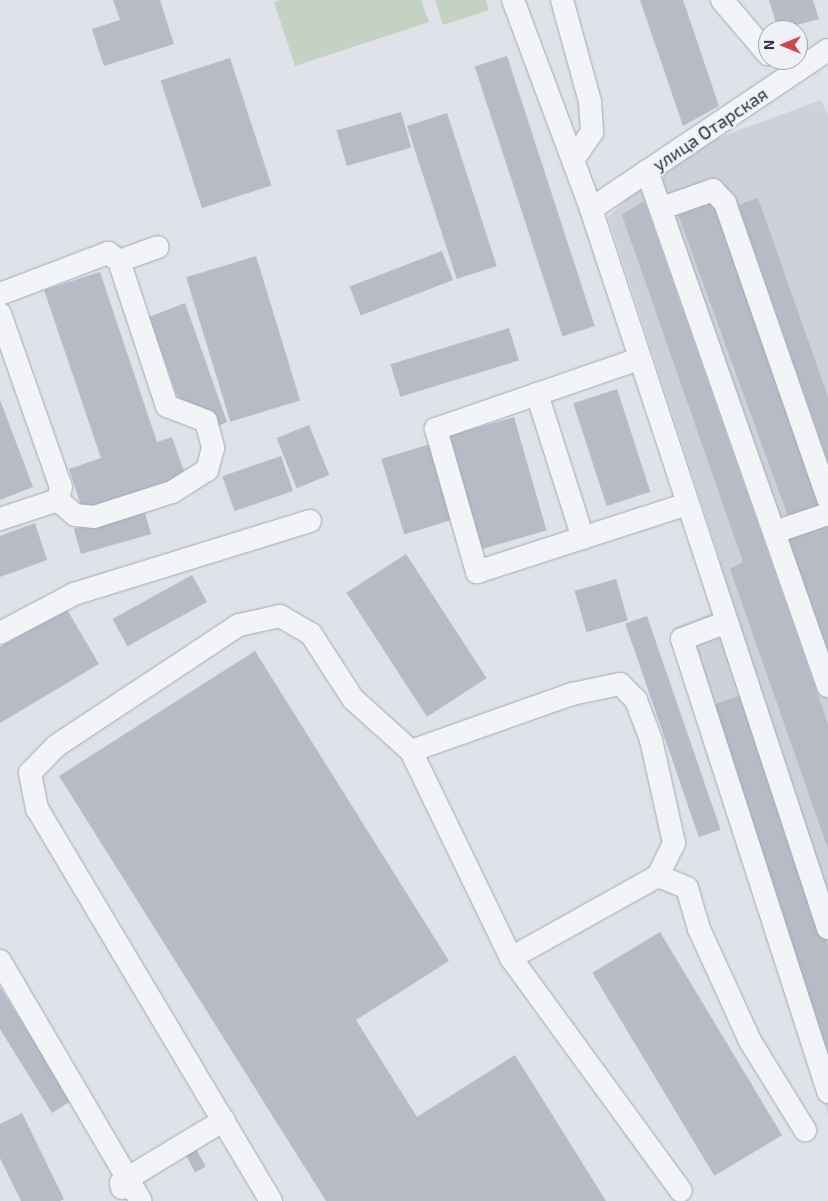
<!DOCTYPE html>
<meta charset="utf-8">
<style>
body{margin:0}
#map{position:relative;width:828px;height:1201px;overflow:hidden;background:#dfe2e8;font-family:"Exo 2",sans-serif}
div>[style]{position:absolute}
[style*='--x']{left:calc(var(--x)*1px);top:calc(var(--y)*1px);width:calc(var(--w)*1px);rotate:calc(var(--a)*1deg)}
.built>*{inset:0;background:#ced1da}
.green>*{inset:0;background:#c4d2c1}
.building>*{inset:0;background:#b7bbc5;transform-origin:0 0}
.roads{filter:drop-shadow(0 0 1px #a5a9b2) drop-shadow(0 0 1px #a5a9b2)}
.minor>*{height:22px;margin:-11px;padding:0 11px;transform-origin:11px;border-radius:11px;background:#f2f4f7}
span{translate:-50% -50%;white-space:nowrap;text-align:center;line-height:1.15;-webkit-text-stroke:4px #eff1f6;paint-order:stroke}
.street-label{font-size:18px;color:#29303f}
.north{position:absolute;left:758px;top:20px;width:50px;height:50px;box-sizing:border-box;background:#eff1f6;border:1px solid #a0a4ad;border-radius:50%;rotate:270deg;font-size:14px;font-weight:700;line-height:20px;text-align:center;color:#29303f}
.north::after{content:'';display:block;margin:auto;width:18px;height:22px;background:#cc4653;clip-path:polygon(50% 0,100% 100%,50% 72%,0 100%)}
</style>
<div id="map">
<div class="built">
<i style="clip-path:polygon(821px 100px,828px 115px,828px 1114px,672px 629px,712px 613px,698px 570px,720px 560px,608px 217px,632px 193px,712px 140px)"></i>
</div>
<div class="green">
<i style="clip-path:polygon(280px 0,421px 0,429px 22px,295px 66px,274px 2px)"></i>
<i style="clip-path:polygon(435px 0,486px 0,489px 10px,443px 25px)"></i>
</div>
<div class="building">
<i style="clip-path:polygon(113px 0,160px 0,174px 44px,104px 66px,92px 29px,120px 20px)"></i>
<i style="clip-path:polygon(640px 0,683px 0,719px 106px,683px 126px)"></i>
<i style="clip-path:polygon(769px 0,813px 0,819px 19px,778px 30px)"></i>
<i style="left:507px;top:56px;width:284px;height:34px;rotate:72deg"></i>
<i style="left:230px;top:58px;width:134px;height:73px;rotate:72deg"></i>
<i style="left:401px;top:112px;width:37px;height:67px;rotate:74deg"></i>
<i style="left:447px;top:113px;width:161px;height:42px;rotate:72deg"></i>
<i style="clip-path:polygon(758px 198px,828px 397px,828px 462px,738px 205px)"></i>
<i style="clip-path:polygon(644px 201px,828px 724px,828px 849px,730px 569px,743px 562px,622px 215px)"></i>
<i style="left:714px;top:202px;width:325px;height:38px;rotate:70deg"></i>
<i style="left:442px;top:251px;width:31px;height:99px;rotate:69deg"></i>
<i style="left:256px;top:256px;width:151px;height:73px;rotate:73deg"></i>
<i style="clip-path:polygon(100px 272px,157px 442px,172px 437px,186px 477px,83px 512px,69px 469px,101px 458px,44px 290px)"></i>
<i style="clip-path:polygon(185px 303px,227px 422px,214px 428px,180px 404px,149px 317px)"></i>
<i style="left:509px;top:328px;width:34px;height:124px;rotate:73deg"></i>
<i style="left:617px;top:389px;width:108px;height:46px;rotate:72deg"></i>
<i style="clip-path:polygon(0 400px,33px 487px,0 500px)"></i>
<i style="left:514px;top:417px;width:118px;height:72px;rotate:74deg"></i>
<i style="left:309px;top:425px;width:54px;height:35px;rotate:68deg"></i>
<i style="left:430px;top:444px;width:79px;height:51px;rotate:73deg"></i>
<i style="left:281px;top:456px;width:37px;height:62px;rotate:71deg"></i>
<i style="left:144px;top:509px;width:26px;height:73px;rotate:74deg"></i>
<i style="clip-path:polygon(35px 523px,47px 560px,0 577px,0 536px)"></i>
<i style="clip-path:polygon(827px 524px,828px 528px,828px 654px,788px 538px)"></i>
<i style="left:406px;top:554px;width:148px;height:71px;rotate:57deg"></i>
<i style="left:192px;top:575px;width:31px;height:91px;rotate:61deg"></i>
<i style="left:616px;top:579px;width:43px;height:43px;rotate:74deg"></i>
<i style="clip-path:polygon(66px 608px,99px 664px,0 723px,0 647px)"></i>
<i style="left:647px;top:616px;width:226px;height:23px;rotate:71deg"></i>
<i style="clip-path:polygon(255px 651px,449px 961px,356px 1020px,417px 1117px,515px 1055px,606px 1201px,326px 1201px,59px 776px)"></i>
<i style="clip-path:polygon(745px 694px,828px 945px,828px 1065px,709px 706px)"></i>
<i style="left:660px;top:932px;width:237px;height:79px;rotate:59deg"></i>
<i style="clip-path:polygon(0 987px,71px 1101px,52px 1113px,0 1029px)"></i>
<i style="clip-path:polygon(22px 1113px,64px 1199px,60px 1201px,21px 1201px,0 1158px,0 1124px)"></i>
<i style="left:193px;top:1143px;width:27px;height:12px;rotate:62deg"></i>
</div>
<div class="roads">
<div class="minor">
<i style="--x:513;--y:0;--w:223;--a:69.5"></i>
<i style="--x:591;--y:209;--w:757;--a:71.76"></i>
<i style="--x:562;--y:0;--w:106;--a:74.6"></i>
<i style="--x:590;--y:102;--w:30;--a:86"></i>
<i style="--x:592;--y:132;--w:34;--a:124"></i>
<i style="--x:722;--y:0;--w:71;--a:49.6"></i>
<i style="--x:647;--y:171;--w:546;--a:70.64"></i>
<i style="--x:662;--y:208;--w:54;--a:-19.4"></i>
<i style="--x:713;--y:190;--w:18;--a:47"></i>
<i style="--x:725;--y:203;--w:312;--a:70.8"></i>
<i style="--x:591;--y:209;--w:285;--a:-33.9"></i>
<i style="--x:119;--y:261;--w:41;--a:-19.7"></i>
<i style="--x:0;--y:294;--w:116;--a:-20.8"></i>
<i style="--x:108;--y:253;--w:14;--a:36"></i>
<i style="--x:119;--y:261;--w:153;--a:71.7"></i>
<i style="--x:167;--y:406;--w:42;--a:21"></i>
<i style="--x:206;--y:421;--w:28;--a:75"></i>
<i style="--x:213;--y:448;--w:23;--a:105"></i>
<i style="--x:207;--y:470;--w:41;--a:147.8"></i>
<i style="--x:172;--y:492;--w:82;--a:162.2"></i>
<i style="--x:94;--y:517;--w:19;--a:-174"></i>
<i style="--x:75;--y:515;--w:23;--a:-139"></i>
<i style="--x:0;--y:314;--w:183;--a:70.6"></i>
<i style="--x:61;--y:487;--w:13;--a:103"></i>
<i style="--x:58;--y:500;--w:61;--a:161.9"></i>
<i style="--x:639;--y:359;--w:215;--a:161"></i>
<i style="--x:436;--y:429;--w:149;--a:74"></i>
<i style="--x:477;--y:572;--w:221;--a:-17.9"></i>
<i style="--x:537;--y:394;--w:151;--a:72.3"></i>
<i style="--x:775;--y:532;--w:56;--a:-18.8"></i>
<i style="--x:727;--y:622;--w:48;--a:159.3"></i>
<i style="--x:682;--y:639;--w:476;--a:72.1"></i>
<i style="--x:0;--y:633;--w:84;--a:-27.8"></i>
<i style="--x:74;--y:594;--w:247;--a:-17.2"></i>
<i style="--x:411;--y:751;--w:171;--a:-19.5"></i>
<i style="--x:572;--y:694;--w:49;--a:-11.8"></i>
<i style="--x:620;--y:684;--w:23;--a:45"></i>
<i style="--x:636;--y:700;--w:43;--a:69.4"></i>
<i style="--x:651;--y:740;--w:106;--a:77.4"></i>
<i style="--x:674;--y:843;--w:37;--a:116"></i>
<i style="--x:511;--y:958;--w:168;--a:-29.2"></i>
<i style="--x:658;--y:876;--w:31;--a:22"></i>
<i style="--x:687;--y:888;--w:43;--a:73.7"></i>
<i style="--x:699;--y:929;--w:123;--a:65.5"></i>
<i style="--x:750;--y:1041;--w:105;--a:58.3"></i>
<i style="--x:0;--y:961;--w:278;--a:59.6"></i>
<i style="--x:122;--y:1188;--w:5;--a:-101"></i>
<i style="--x:121;--y:1183;--w:9;--a:-36"></i>
<i style="--x:128;--y:1178;--w:112;--a:-31.1"></i>
<i style="--x:271;--y:1201;--w:457;--a:-120.8"></i>
<i style="--x:37;--y:809;--w:37;--a:-101"></i>
<i style="--x:30;--y:773;--w:37;--a:-46"></i>
<i style="--x:56;--y:746;--w:219;--a:-33.5"></i>
<i style="--x:239;--y:625;--w:42;--a:-12.4"></i>
<i style="--x:280;--y:616;--w:36;--a:30"></i>
<i style="--x:311;--y:634;--w:77;--a:57.1"></i>
<i style="--x:353;--y:699;--w:78;--a:41.9"></i>
<i style="--x:411;--y:751;--w:230;--a:64.2"></i>
<i style="--x:511;--y:958;--w:288;--a:53.9"></i>
</div>
</div>
<div class="street-label">
<span style="left:710px;top:129px;rotate:-34deg">улица Отарская</span>
</div>
<div class="north">N</div>
</div>
